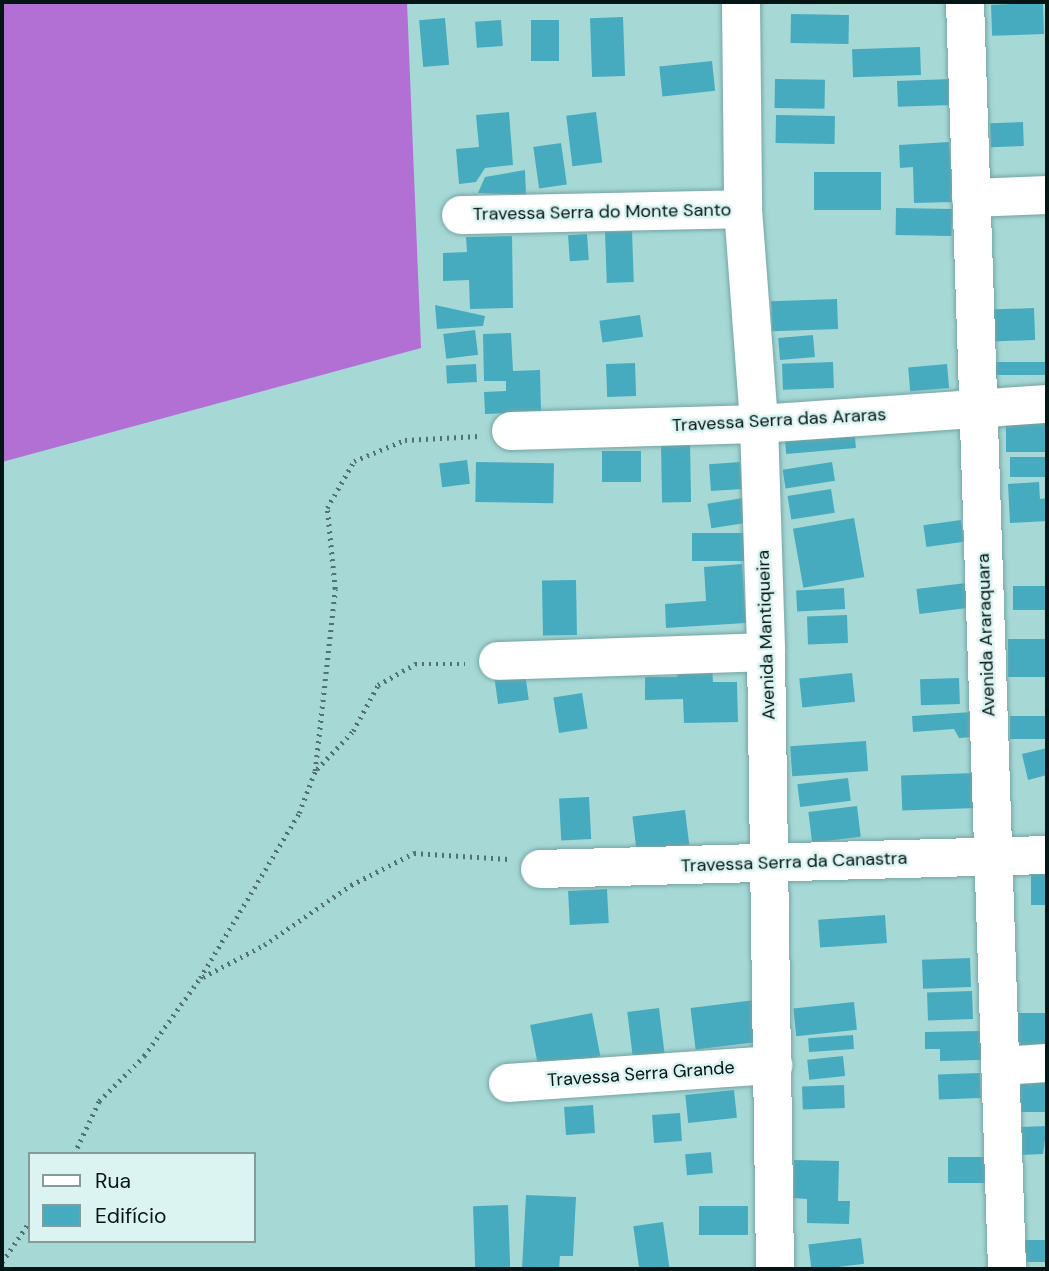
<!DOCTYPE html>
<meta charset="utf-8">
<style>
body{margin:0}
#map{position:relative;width:1049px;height:1271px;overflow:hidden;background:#a6d8d6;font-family:"DM Sans",sans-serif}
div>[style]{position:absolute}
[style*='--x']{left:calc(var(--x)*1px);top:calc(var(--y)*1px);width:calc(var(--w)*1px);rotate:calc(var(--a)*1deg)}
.forest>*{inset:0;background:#b270d5}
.building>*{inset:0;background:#47abbf;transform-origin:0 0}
.path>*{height:4.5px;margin-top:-2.25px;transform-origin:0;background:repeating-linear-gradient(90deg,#507271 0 2px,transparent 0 7px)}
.roads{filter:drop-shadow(0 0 2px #74a5a3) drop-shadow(0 0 2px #74a5a3)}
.minor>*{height:38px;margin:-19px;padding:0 19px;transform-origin:19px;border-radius:19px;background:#fff}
span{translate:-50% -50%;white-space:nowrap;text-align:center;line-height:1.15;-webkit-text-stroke:5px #dbf4f2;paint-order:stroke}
.street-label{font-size:18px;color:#031615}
.frame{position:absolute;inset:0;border:4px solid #031615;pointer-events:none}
.legend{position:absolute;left:28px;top:1152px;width:228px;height:91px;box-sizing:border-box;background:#dbf4f2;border:2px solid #859b9a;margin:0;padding:9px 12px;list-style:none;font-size:21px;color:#031615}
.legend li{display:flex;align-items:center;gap:14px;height:35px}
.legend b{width:35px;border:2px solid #859b9a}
</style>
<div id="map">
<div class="forest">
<i style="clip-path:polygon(2px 2px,407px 2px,421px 348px,2px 462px)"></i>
</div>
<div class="building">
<i style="left:1043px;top:3px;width:31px;height:52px;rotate:88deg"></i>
<i style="left:791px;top:14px;width:58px;height:29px;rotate:1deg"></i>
<i style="left:623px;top:17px;width:59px;height:33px;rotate:88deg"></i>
<i style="left:445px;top:18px;width:47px;height:26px;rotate:85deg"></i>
<i style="left:501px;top:20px;width:26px;height:26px;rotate:86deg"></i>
<i style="left:531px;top:20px;width:28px;height:41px"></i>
<i style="left:920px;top:47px;width:28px;height:68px;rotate:88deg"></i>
<i style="left:712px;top:61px;width:30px;height:53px;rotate:84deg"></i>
<i style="left:775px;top:79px;width:50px;height:29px;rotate:1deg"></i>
<i style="left:951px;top:79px;width:26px;height:54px;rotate:88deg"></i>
<i style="clip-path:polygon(509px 112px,513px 165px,485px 168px,476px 182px,459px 184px,456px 149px,479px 147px,476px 115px)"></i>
<i style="left:596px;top:112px;width:51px;height:30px;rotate:83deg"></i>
<i style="left:776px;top:115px;width:59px;height:28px;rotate:1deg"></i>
<i style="left:1023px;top:122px;width:24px;height:33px;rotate:88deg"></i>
<i style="clip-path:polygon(949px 142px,953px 202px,914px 203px,913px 167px,900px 168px,899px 145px)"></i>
<i style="left:561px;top:143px;width:42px;height:28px;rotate:82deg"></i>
<i style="clip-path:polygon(525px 170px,526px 195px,478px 193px,485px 177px)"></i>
<i style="left:881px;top:172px;width:38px;height:67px;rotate:90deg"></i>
<i style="left:896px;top:208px;width:56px;height:27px;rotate:1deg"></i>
<i style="left:632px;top:231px;width:51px;height:27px;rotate:88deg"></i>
<i style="left:587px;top:234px;width:26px;height:19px;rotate:86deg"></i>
<i style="clip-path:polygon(512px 236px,513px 308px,470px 309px,469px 280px,443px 281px,443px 253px,467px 252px,466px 237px)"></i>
<i style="left:837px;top:299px;width:30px;height:66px;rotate:88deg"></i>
<i style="clip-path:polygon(435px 305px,485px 316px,483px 326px,437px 329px)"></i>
<i style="left:1034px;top:308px;width:32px;height:44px;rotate:88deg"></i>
<i style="left:640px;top:315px;width:22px;height:41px;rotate:82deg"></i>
<i style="left:475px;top:330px;width:25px;height:32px;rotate:83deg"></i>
<i style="clip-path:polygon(511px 333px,513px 371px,540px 370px,541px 412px,485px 414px,484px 392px,506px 391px,506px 381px,484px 381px,483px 334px)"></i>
<i style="left:813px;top:335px;width:22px;height:35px;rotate:85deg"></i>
<i style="left:833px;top:362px;width:26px;height:51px;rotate:88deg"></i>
<i style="left:1047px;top:362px;width:13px;height:53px;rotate:90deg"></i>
<i style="left:635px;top:363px;width:33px;height:29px;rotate:88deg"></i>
<i style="left:476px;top:364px;width:18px;height:30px;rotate:87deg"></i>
<i style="left:947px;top:364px;width:24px;height:39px;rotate:85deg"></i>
<i style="left:1047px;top:423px;width:29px;height:41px;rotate:90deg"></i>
<i style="left:854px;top:426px;width:22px;height:70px;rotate:85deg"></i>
<i style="left:690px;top:442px;width:60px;height:29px;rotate:89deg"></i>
<i style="left:641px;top:451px;width:31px;height:39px;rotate:90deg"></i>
<i style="left:1047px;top:457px;width:20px;height:37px;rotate:90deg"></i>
<i style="left:467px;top:460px;width:24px;height:28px;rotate:83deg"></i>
<i style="left:476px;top:462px;width:78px;height:40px;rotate:1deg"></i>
<i style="left:740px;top:462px;width:27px;height:31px;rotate:86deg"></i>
<i style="left:832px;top:462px;width:19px;height:50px;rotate:81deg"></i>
<i style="clip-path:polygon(1039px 482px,1040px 499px,1047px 498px,1047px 521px,1010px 523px,1008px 484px)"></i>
<i style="left:831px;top:489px;width:24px;height:44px;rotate:81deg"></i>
<i style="left:743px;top:498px;width:25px;height:36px;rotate:81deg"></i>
<i style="left:854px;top:518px;width:60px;height:62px;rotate:80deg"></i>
<i style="left:961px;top:520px;width:22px;height:38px;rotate:82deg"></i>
<i style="left:747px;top:533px;width:28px;height:55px;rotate:90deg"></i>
<i style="clip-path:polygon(742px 564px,746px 623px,666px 628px,665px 604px,706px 601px,704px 567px)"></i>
<i style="left:576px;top:580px;width:55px;height:34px;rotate:89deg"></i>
<i style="left:966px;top:583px;width:25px;height:50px;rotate:83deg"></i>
<i style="left:1047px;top:586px;width:24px;height:34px;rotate:90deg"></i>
<i style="left:844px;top:588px;width:21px;height:48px;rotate:87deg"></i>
<i style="left:847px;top:615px;width:28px;height:40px;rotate:88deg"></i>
<i style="left:1047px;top:639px;width:38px;height:39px;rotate:90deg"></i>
<i style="clip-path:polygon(712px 666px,713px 682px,737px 682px,738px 722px,684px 723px,683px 699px,645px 700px,645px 677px,677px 677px,682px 667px)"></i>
<i style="left:525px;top:673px;width:27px;height:31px;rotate:82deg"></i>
<i style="left:852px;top:673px;width:29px;height:53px;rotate:84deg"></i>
<i style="left:959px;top:678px;width:26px;height:39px;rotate:88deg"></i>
<i style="left:582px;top:693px;width:36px;height:29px;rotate:81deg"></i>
<i style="clip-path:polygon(972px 712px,973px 737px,959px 738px,954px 729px,913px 732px,912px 716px)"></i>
<i style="left:1047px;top:716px;width:23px;height:37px;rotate:90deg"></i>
<i style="left:866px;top:741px;width:30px;height:76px;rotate:86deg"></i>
<i style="clip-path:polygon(1047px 748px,1047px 775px,1028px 780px,1022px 754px)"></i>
<i style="left:975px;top:773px;width:35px;height:74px;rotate:88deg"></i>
<i style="left:848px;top:778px;width:23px;height:51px;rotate:83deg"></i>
<i style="left:589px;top:797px;width:42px;height:30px;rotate:87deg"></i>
<i style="left:857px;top:806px;width:31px;height:49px;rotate:83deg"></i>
<i style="left:685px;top:810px;width:35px;height:53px;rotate:83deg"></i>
<i style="left:1047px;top:874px;width:31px;height:16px;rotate:90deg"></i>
<i style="left:607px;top:889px;width:34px;height:39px;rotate:87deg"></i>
<i style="left:885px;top:915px;width:28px;height:67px;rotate:86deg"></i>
<i style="left:970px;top:958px;width:29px;height:48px;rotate:88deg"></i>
<i style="left:972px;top:991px;width:28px;height:45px;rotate:88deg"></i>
<i style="left:755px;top:1000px;width:42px;height:65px;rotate:83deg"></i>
<i style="left:854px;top:1002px;width:28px;height:61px;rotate:84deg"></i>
<i style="left:659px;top:1008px;width:46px;height:32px;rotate:83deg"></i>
<i style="left:592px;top:1013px;width:44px;height:63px;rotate:79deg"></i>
<i style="left:1047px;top:1013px;width:35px;height:29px;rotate:90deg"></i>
<i style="clip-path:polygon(981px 1031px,981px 1060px,940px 1061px,940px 1049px,925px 1049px,925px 1032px)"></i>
<i style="left:853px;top:1035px;width:14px;height:45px;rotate:86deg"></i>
<i style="left:843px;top:1056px;width:20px;height:36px;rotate:84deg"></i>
<i style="left:980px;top:1073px;width:25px;height:42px;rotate:88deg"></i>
<i style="left:1047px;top:1080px;width:32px;height:29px;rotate:90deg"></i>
<i style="left:844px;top:1085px;width:23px;height:42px;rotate:88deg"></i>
<i style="left:734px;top:1090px;width:28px;height:49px;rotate:84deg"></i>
<i style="left:593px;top:1105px;width:28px;height:29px;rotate:86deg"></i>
<i style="left:680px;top:1113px;width:28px;height:28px;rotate:86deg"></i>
<i style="clip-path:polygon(1047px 1126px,1043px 1154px,1021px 1155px,1020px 1127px)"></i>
<i style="left:711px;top:1152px;width:21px;height:26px;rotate:85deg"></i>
<i style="left:948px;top:1157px;width:40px;height:26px"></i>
<i style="clip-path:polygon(794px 1160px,839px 1161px,838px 1201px,850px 1201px,849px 1224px,807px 1223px,807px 1199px,793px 1198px)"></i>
<i style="clip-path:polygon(526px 1195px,576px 1197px,573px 1256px,560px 1256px,559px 1269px,522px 1269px)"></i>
<i style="left:508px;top:1205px;width:64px;height:35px;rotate:88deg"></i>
<i style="left:748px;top:1206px;width:29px;height:49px;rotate:90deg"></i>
<i style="left:663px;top:1222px;width:48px;height:30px;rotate:82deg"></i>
<i style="left:861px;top:1238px;width:26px;height:53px;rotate:83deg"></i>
<i style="left:1047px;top:1240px;width:22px;height:22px;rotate:90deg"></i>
</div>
<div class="path">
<i style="--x:317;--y:769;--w:52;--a:-46.5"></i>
<i style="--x:353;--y:731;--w:52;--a:-61.5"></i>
<i style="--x:378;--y:685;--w:43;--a:-29.6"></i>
<i style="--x:415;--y:664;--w:50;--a:0"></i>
<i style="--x:203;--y:977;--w:69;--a:-27.7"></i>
<i style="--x:264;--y:945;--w:106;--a:-34.6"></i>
<i style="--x:351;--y:885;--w:71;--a:-26.9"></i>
<i style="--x:414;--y:853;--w:95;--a:3.6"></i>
<i style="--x:74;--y:1154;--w:59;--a:-64.7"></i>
<i style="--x:99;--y:1101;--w:64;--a:-45"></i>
<i style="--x:144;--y:1056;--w:96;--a:-54.3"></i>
<i style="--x:200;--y:978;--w:192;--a:-59"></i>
<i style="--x:299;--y:813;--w:45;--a:-69.1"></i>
<i style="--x:315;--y:771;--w:183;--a:-83.7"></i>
<i style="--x:335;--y:589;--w:81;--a:-95.6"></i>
<i style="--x:327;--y:508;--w:54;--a:-60.1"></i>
<i style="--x:354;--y:461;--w:55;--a:-22.4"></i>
<i style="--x:405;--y:440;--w:74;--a:-3.1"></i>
<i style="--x:2;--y:1262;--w:50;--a:-55.7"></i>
</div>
<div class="roads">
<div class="minor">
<i style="--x:741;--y:2;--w:207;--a:89.4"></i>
<i style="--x:743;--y:209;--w:216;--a:85.7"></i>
<i style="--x:759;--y:424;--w:228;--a:88.2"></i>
<i style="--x:766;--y:652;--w:617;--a:89.16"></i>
<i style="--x:965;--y:2;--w:1268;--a:88.1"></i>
<i style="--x:971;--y:198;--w:76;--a:-2.3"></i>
<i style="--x:461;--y:215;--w:282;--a:-1.2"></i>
<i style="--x:511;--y:431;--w:248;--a:-1.6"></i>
<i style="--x:759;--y:424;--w:289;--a:-4"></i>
<i style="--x:498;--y:661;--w:268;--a:-1.9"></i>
<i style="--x:540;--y:869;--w:507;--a:-1.58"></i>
<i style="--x:1001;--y:1066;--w:46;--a:-3.7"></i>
<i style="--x:508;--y:1083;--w:266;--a:-3.9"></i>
</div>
</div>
<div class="street-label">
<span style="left:602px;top:212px;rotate:-1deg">Travessa Serra do Monte Santo</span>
<span style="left:779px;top:420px;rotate:-3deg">Travessa Serra das Araras</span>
<span style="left:766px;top:635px;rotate:-92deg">Avenida Mantiqueira</span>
<span style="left:986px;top:635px;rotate:-92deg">Avenida Araraquara</span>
<span style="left:794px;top:862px;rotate:-2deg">Travessa Serra da Canastra</span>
<span style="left:641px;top:1074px;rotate:-4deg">Travessa Serra Grande</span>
</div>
<div class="frame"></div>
<ul class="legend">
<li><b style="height:9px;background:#fff"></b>Rua</li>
<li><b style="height:19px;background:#47abbf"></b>Edifício</li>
</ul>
</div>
